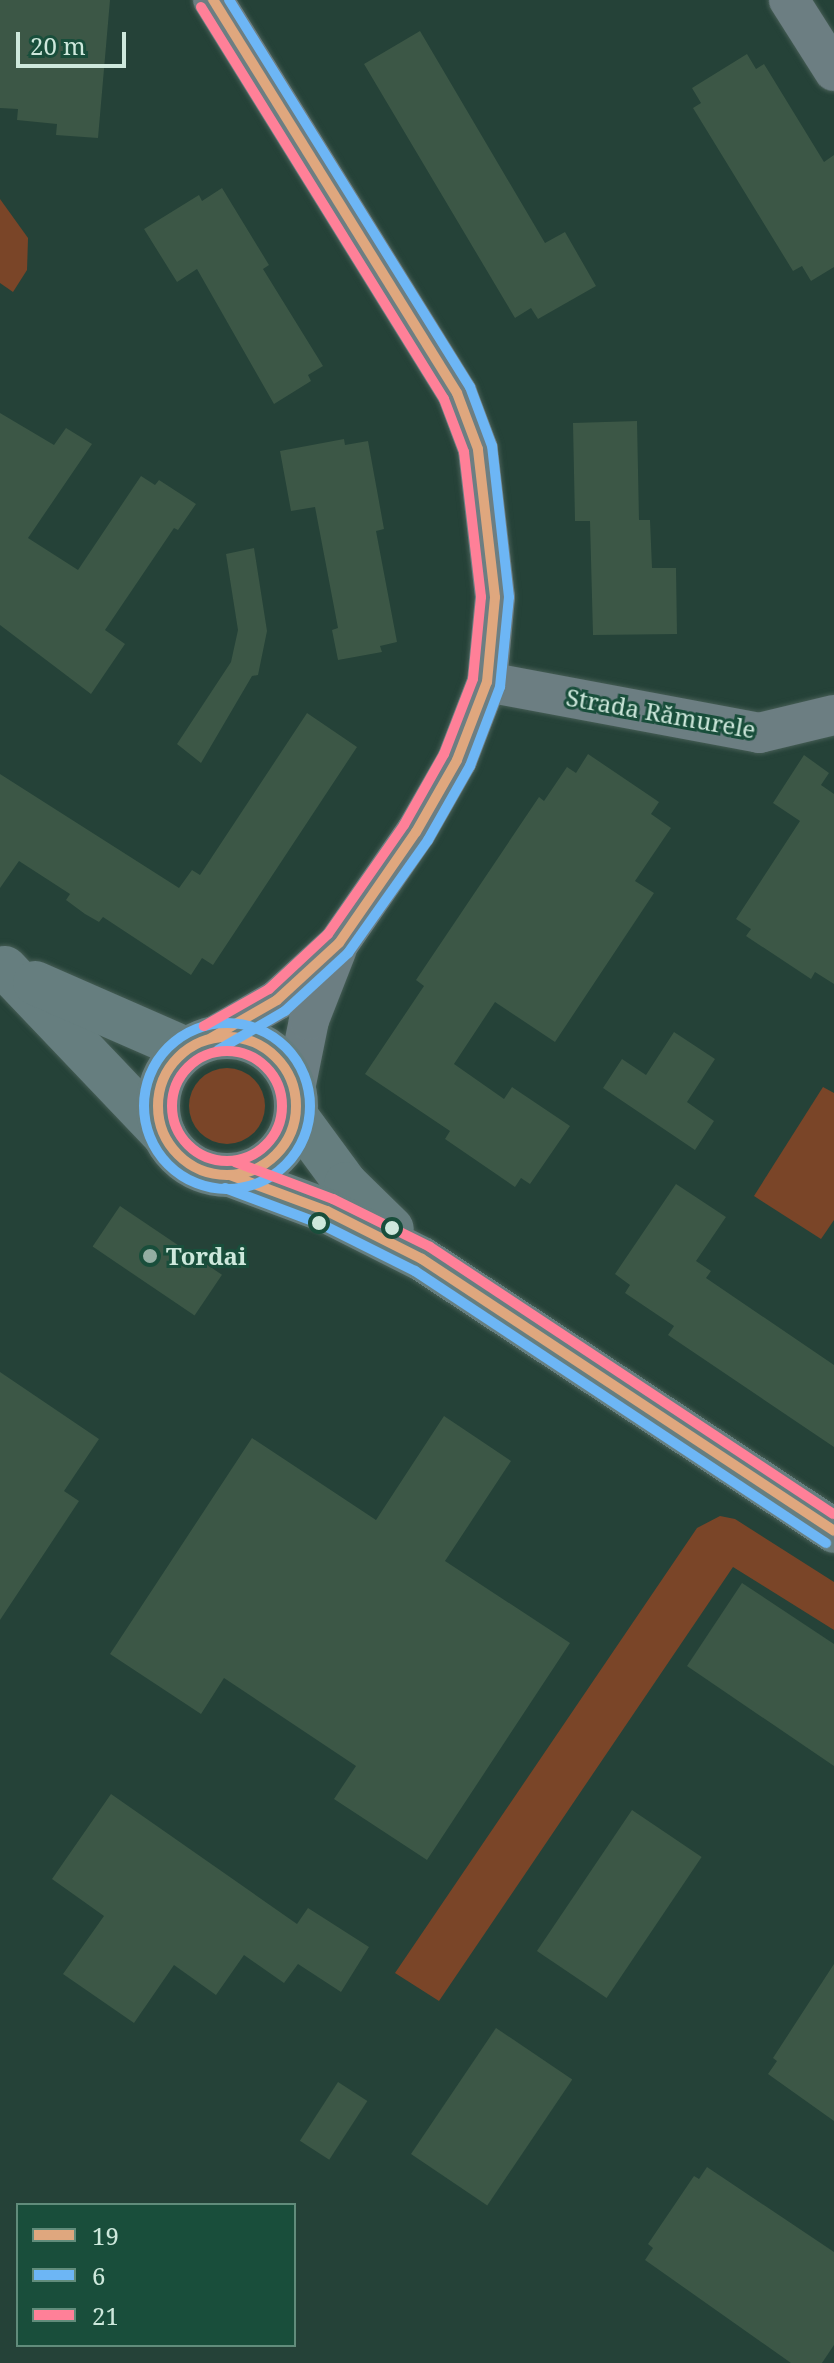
<!DOCTYPE html>
<meta charset="utf-8">
<style>
body{margin:0}
#map{position:relative;width:834px;height:2363px;overflow:hidden;background:#254238;font-family:"Noto Serif",serif}
div>[style]{position:absolute}
[style*='--x']{left:calc(var(--x)*1px);top:calc(var(--y)*1px);width:calc(var(--w)*1px);rotate:calc(var(--a)*1deg)}
.green>*{inset:0;background:#7a4528}
.round{border-radius:50%}
.building>*{inset:0;background:#3c5746;transform-origin:0 0}
.roads{filter:drop-shadow(0 0 2px #465d55) drop-shadow(0 0 2px #465d55)}
.minor>*{height:40px;margin:-20px;padding:0 20px;transform-origin:20px;border-radius:20px;background:#6c7e82}
.major>*{height:44px;margin:-22px;padding:0 22px;transform-origin:22px;border-radius:22px;background:#667e7f}
.major>.ring{margin:-22px;padding:0;box-sizing:content-box;background:none;border:44px solid #667e7f;border-radius:50%}
.bus-1>*{height:10px;margin:-5px;padding:0 5px;transform-origin:5px;border-radius:5px;background:#dfa77e}
.bus-1>.ring{margin:-5px;padding:0;box-sizing:content-box;background:none;border:10px solid #dfa77e;border-radius:50%}
.bus-2>*{height:10px;margin:-5px;padding:0 5px;transform-origin:5px;border-radius:5px;background:#6db6f5}
.bus-2>.ring{margin:-5px;padding:0;box-sizing:content-box;background:none;border:10px solid #6db6f5;border-radius:50%}
.bus-3>*{height:10px;margin:-5px;padding:0 5px;transform-origin:5px;border-radius:5px;background:#ff8098}
.bus-3>.ring{margin:-5px;padding:0;box-sizing:content-box;background:none;border:10px solid #ff8098;border-radius:50%}
.dots>*{width:22px;height:22px;translate:-50% -50%;box-sizing:border-box;border:4px solid #194e3b;border-radius:50%}
span{translate:-50% -50%;white-space:nowrap;text-align:center;line-height:1.15;-webkit-text-stroke:6px #194e3b;paint-order:stroke}
.street-label{font-size:24px;color:#cee8dc}
.poi-label{font-size:24px;color:#cee8dc;font-weight:700}
.left{translate:0 -50%;text-align:left}
.legend{position:absolute;left:16px;top:2203px;width:280px;height:144px;box-sizing:border-box;background:#194e3b;border:2px solid #618c7b;margin:0;padding:10px 14px;list-style:none;font-size:24px;color:#cee8dc}
.legend li{display:flex;align-items:center;gap:16px;height:40px}
.legend b{width:40px;border:2px solid #618c7b}
.scale{position:absolute;left:16px;top:32px;width:110px;height:36px;box-sizing:border-box;border:4px solid #cee8dc;border-top:0;padding-left:10px;font-size:24px;line-height:28px;white-space:nowrap;color:#cee8dc;-webkit-text-stroke:6px #194e3b;paint-order:stroke}
</style>
<div id="map">
<div class="green">
<i style="clip-path:polygon(0 199px,28px 238px,27px 270px,13px 292px,0 283px)"></i>
<i class="round" style="left:189px;top:1068px;width:76px;height:76px"></i>
<i style="clip-path:polygon(823px 1087px,834px 1093px,834px 1220px,821px 1239px,754px 1196px)"></i>
<i style="clip-path:polygon(720px 1516px,735px 1519px,834px 1582px,834px 1630px,733px 1567px,439px 2001px,395px 1973px,697px 1528px)"></i>
</div>
<div class="building">
<i style="clip-path:polygon(0 0,110px 0,98px 138px,56px 135px,57px 124px,17px 120px,18px 109px,0 108px)"></i>
<i style="clip-path:polygon(420px 31px,545px 243px,565px 232px,596px 286px,538px 319px,531px 308px,515px 318px,364px 64px)"></i>
<i style="clip-path:polygon(747px 54px,756px 69px,764px 64px,824px 162px,834px 155px,834px 267px,811px 281px,802px 266px,793px 271px,693px 108px,701px 103px,692px 88px)"></i>
<i style="clip-path:polygon(222px 188px,269px 265px,263px 269px,323px 366px,308px 375px,311px 381px,274px 404px,197px 269px,177px 282px,144px 229px,199px 195px,202px 201px)"></i>
<i style="clip-path:polygon(0 413px,54px 445px,66px 428px,92px 444px,28px 538px,78px 570px,141px 476px,155px 485px,159px 480px,196px 504px,178px 530px,174px 528px,105px 630px,125px 644px,91px 694px,0 625px)"></i>
<i style="clip-path:polygon(637px 421px,639px 520px,650px 520px,652px 568px,676px 568px,677px 634px,593px 635px,590px 521px,575px 521px,573px 423px)"></i>
<i style="clip-path:polygon(344px 439px,345px 445px,368px 441px,384px 529px,376px 531px,397px 642px,380px 646px,382px 652px,338px 660px,332px 630px,338px 628px,315px 507px,291px 511px,280px 451px)"></i>
<i style="clip-path:polygon(254px 548px,267px 631px,258px 675px,252px 676px,201px 763px,177px 744px,231px 662px,238px 630px,226px 554px)"></i>
<i style="clip-path:polygon(307px 713px,357px 747px,213px 965px,202px 958px,191px 975px,103px 917px,99px 922px,85px 914px,66px 900px,70px 894px,19px 861px,0 888px,0 774px,179px 888px,192px 870px,200px 875px)"></i>
<i style="clip-path:polygon(588px 754px,659px 802px,651px 814px,671px 828px,635px 881px,654px 893px,555px 1042px,495px 1002px,454px 1064px,504px 1099px,512px 1087px,570px 1126px,530px 1184px,521px 1178px,515px 1187px,445px 1139px,450px 1131px,365px 1074px,424px 986px,416px 980px,539px 797px,544px 801px,567px 767px,576px 773px)"></i>
<i style="clip-path:polygon(804px 755px,829px 773px,821px 785px,834px 794px,834px 984px,815px 972px,811px 979px,746px 936px,751px 929px,736px 919px,800px 821px,773px 803px)"></i>
<i style="clip-path:polygon(674px 1032px,715px 1059px,687px 1102px,714px 1121px,695px 1150px,603px 1088px,622px 1059px,646px 1075px)"></i>
<i style="clip-path:polygon(676px 1184px,726px 1217px,696px 1261px,711px 1271px,706px 1278px,834px 1365px,834px 1447px,668px 1335px,674px 1326px,625px 1293px,630px 1285px,615px 1274px)"></i>
<i style="left:120px;top:1206px;width:123px;height:49px;rotate:34deg"></i>
<i style="clip-path:polygon(0 1372px,99px 1439px,64px 1491px,79px 1501px,0 1620px)"></i>
<i style="clip-path:polygon(444px 1416px,511px 1461px,445px 1561px,570px 1643px,427px 1860px,334px 1799px,356px 1766px,224px 1678px,201px 1714px,110px 1654px,252px 1438px,376px 1520px)"></i>
<i style="clip-path:polygon(742px 1583px,834px 1644px,834px 1766px,687px 1666px)"></i>
<i style="clip-path:polygon(111px 1794px,297px 1924px,308px 1908px,369px 1947px,341px 1992px,298px 1964px,284px 1983px,244px 1955px,216px 1995px,174px 1965px,134px 2023px,63px 1974px,104px 1916px,52px 1879px)"></i>
<i style="left:632px;top:1810px;width:84px;height:170px;rotate:34deg"></i>
<i style="clip-path:polygon(834px 1964px,834px 2121px,768px 2074px,777px 2061px,773px 2058px)"></i>
<i style="left:496px;top:2028px;width:92px;height:152px;rotate:34deg"></i>
<i style="left:338px;top:2082px;width:35px;height:70px;rotate:33deg"></i>
<i style="clip-path:polygon(707px 2167px,834px 2252px,834px 2345px,822px 2363px,791px 2363px,645px 2260px,653px 2248px,648px 2244px,694px 2176px,699px 2179px)"></i>
</div>
<div class="roads">
<div class="minor">
<i style="--x:789;--y:0;--w:84;--a:57.6"></i>
<i style="--x:487;--y:682;--w:277;--a:10.6"></i>
<i style="--x:759;--y:733;--w:77;--a:-13.5"></i>
<i style="--x:211;--y:1038;--w:76;--a:-29.9"></i>
<i style="--x:277;--y:1000;--w:84;--a:-42.6"></i>
<i style="--x:339;--y:943;--w:135;--a:-55.3"></i>
<i style="--x:416;--y:832;--w:83;--a:-60.3"></i>
<i style="--x:457;--y:760;--w:84;--a:-69"></i>
<i style="--x:487;--y:682;--w:85;--a:-84.6"></i>
<i style="--x:495;--y:597;--w:149;--a:-96.6"></i>
<i style="--x:478;--y:449;--w:60;--a:-110.6"></i>
<i style="--x:457;--y:393;--w:463;--a:-121.8"></i>
<i style="--x:295;--y:1089;--w:70;--a:-78.5"></i>
<i style="--x:309;--y:1020;--w:74;--a:-68.6"></i>
</div>
<div class="major">
<i style="--x:5;--y:968;--w:231;--a:46.4"></i>
<i style="--x:35;--y:983;--w:165;--a:23.6"></i>
<i class="ring" style="left:158px;top:1037px;width:94px;height:94px"></i>
<i style="--x:296;--y:1116;--w:84;--a:53.7"></i>
<i style="--x:346;--y:1184;--w:64;--a:44.4"></i>
<i style="--x:230;--y:1175;--w:103;--a:20.4"></i>
<i style="--x:327;--y:1211;--w:106;--a:26.8"></i>
<i style="--x:422;--y:1259;--w:494;--a:33.4"></i>
</div>
</div>
<div class="bus-1">
<i class="ring" style="left:158px;top:1037px;width:128px;height:128px"></i>
<i style="--x:211;--y:1038;--w:76;--a:-29.9"></i>
<i style="--x:277;--y:1000;--w:84;--a:-42.6"></i>
<i style="--x:339;--y:943;--w:135;--a:-55.3"></i>
<i style="--x:416;--y:832;--w:83;--a:-60.3"></i>
<i style="--x:457;--y:760;--w:84;--a:-69"></i>
<i style="--x:487;--y:682;--w:85;--a:-84.6"></i>
<i style="--x:495;--y:597;--w:149;--a:-96.6"></i>
<i style="--x:478;--y:449;--w:60;--a:-110.6"></i>
<i style="--x:457;--y:393;--w:463;--a:-121.8"></i>
<i style="--x:230;--y:1175;--w:103;--a:20.4"></i>
<i style="--x:327;--y:1211;--w:106;--a:26.8"></i>
<i style="--x:422;--y:1259;--w:494;--a:33.4"></i>
</div>
<div class="bus-2">
<i class="ring" style="left:144px;top:1023px;width:156px;height:156px"></i>
<i style="--x:218;--y:1050;--w:78;--a:-30.2"></i>
<i style="--x:285;--y:1011;--w:86;--a:-42.6"></i>
<i style="--x:348;--y:953;--w:138;--a:-54.7"></i>
<i style="--x:428;--y:840;--w:85;--a:-60.4"></i>
<i style="--x:470;--y:766;--w:85;--a:-69.2"></i>
<i style="--x:500;--y:687;--w:90;--a:-84.3"></i>
<i style="--x:509;--y:597;--w:152;--a:-96.4"></i>
<i style="--x:492;--y:446;--w:63;--a:-110.4"></i>
<i style="--x:470;--y:387;--w:456;--a:-121.9"></i>
<i style="--x:225;--y:1188;--w:103;--a:20.6"></i>
<i style="--x:321;--y:1224;--w:105;--a:26.6"></i>
<i style="--x:415;--y:1271;--w:493;--a:33.5"></i>
</div>
<div class="bus-3">
<i style="--x:201;--y:7;--w:461;--a:58.2"></i>
<i style="--x:444;--y:399;--w:57;--a:69.3"></i>
<i style="--x:464;--y:452;--w:146;--a:83.3"></i>
<i style="--x:481;--y:597;--w:82;--a:95.6"></i>
<i style="--x:473;--y:679;--w:80;--a:111.1"></i>
<i style="--x:444;--y:754;--w:81;--a:119.4"></i>
<i style="--x:404;--y:825;--w:133;--a:124.9"></i>
<i style="--x:328;--y:934;--w:81;--a:137"></i>
<i style="--x:269;--y:989;--w:75;--a:150.4"></i>
<i class="ring" style="left:172px;top:1051px;width:100px;height:100px"></i>
<i style="--x:235;--y:1162;--w:105;--a:20.7"></i>
<i style="--x:333;--y:1199;--w:108;--a:26.3"></i>
<i style="--x:430;--y:1247;--w:484;--a:33.5"></i>
</div>
<div class="dots">
<i style="left:319px;top:1223px;background:#cee8dc"></i>
<i style="left:392px;top:1228px;background:#cee8dc"></i>
<i style="left:150px;top:1256px;background:#93aea3"></i>
</div>
<div class="street-label">
<span style="left:661px;top:713px;rotate:10deg">Strada Rămurele</span>
</div>
<div class="poi-label">
<span class="left" style="left:166px;top:1256px">Tordai</span>
</div>
<ul class="legend">
<li><b style="height:10px;background:#dfa77e"></b>19</li>
<li><b style="height:10px;background:#6db6f5"></b>6</li>
<li><b style="height:10px;background:#ff8098"></b>21</li>
</ul>
<div class="scale">20 m</div>
</div>
